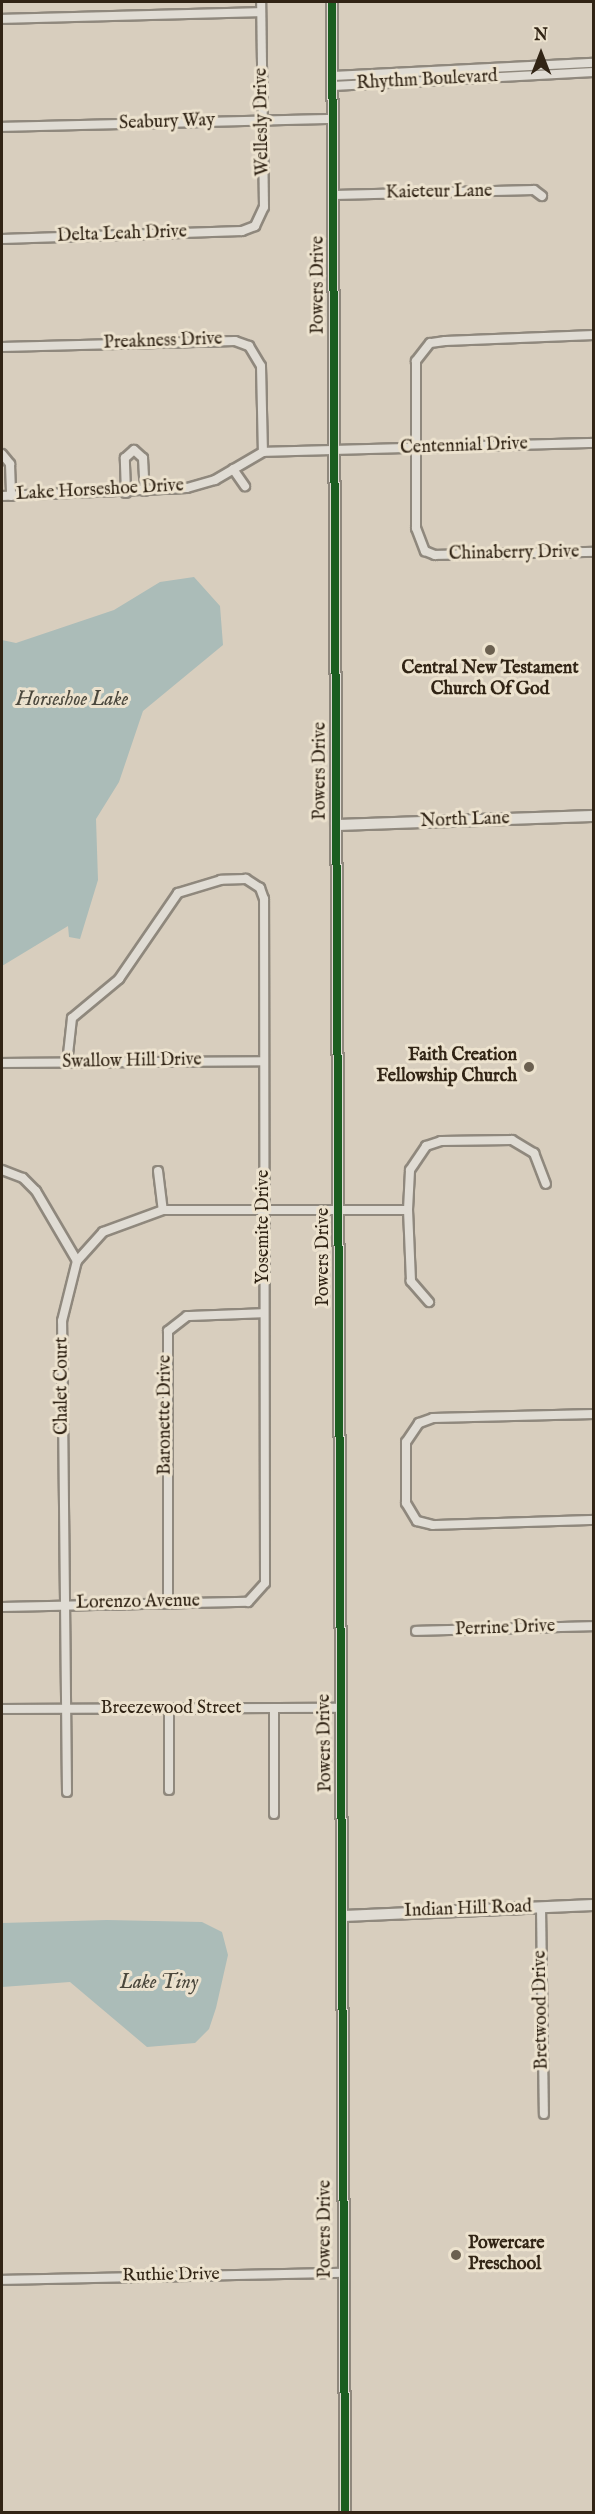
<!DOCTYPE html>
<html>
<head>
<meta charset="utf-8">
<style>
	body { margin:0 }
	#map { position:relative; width:595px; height:2514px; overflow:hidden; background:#d8cebe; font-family:"IM FELL English",serif }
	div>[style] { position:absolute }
	.water>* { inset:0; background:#abbcb8 }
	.roads { filter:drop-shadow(2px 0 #8f887d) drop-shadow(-2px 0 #8f887d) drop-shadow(0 2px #8f887d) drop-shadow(0 -2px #8f887d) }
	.street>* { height:8px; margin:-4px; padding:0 4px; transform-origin:4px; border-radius:4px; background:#e0dcd4 }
	.secondary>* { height:10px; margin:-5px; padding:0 5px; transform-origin:5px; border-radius:5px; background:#e0dcd4 }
	.cycleway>* { height:8px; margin:-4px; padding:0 4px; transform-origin:4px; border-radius:4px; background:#1b5e20 }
	.dots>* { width:16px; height:16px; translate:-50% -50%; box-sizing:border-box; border:3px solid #ece2ce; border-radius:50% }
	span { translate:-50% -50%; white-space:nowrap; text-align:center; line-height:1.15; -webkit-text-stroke:6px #ece2ce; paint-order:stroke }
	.street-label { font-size:18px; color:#312415 }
	.poi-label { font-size:18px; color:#312415; font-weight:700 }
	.right { translate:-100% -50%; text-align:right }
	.left { translate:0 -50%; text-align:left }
	.water-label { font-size:20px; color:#4b483d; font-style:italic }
	.frame { position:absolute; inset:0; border:3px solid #312415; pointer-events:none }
	.north { position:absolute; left:511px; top:24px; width:60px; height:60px; -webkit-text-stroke:4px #ece2ce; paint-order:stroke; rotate:0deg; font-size:16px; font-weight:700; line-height:24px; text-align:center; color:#312415 }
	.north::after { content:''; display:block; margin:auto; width:21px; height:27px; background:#312415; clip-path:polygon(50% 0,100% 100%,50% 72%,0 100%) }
</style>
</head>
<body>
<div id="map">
	<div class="water">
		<div style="clip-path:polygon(194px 577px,220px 606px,223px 645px,143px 711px,119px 782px,96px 819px,98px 880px,80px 939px,69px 937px,68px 926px,2px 966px,2px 640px,16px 643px,114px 610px,160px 582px)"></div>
		<div style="clip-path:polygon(107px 1920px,202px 1922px,222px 1932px,228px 1955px,216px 2008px,209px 2029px,195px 2043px,147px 2047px,70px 1982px,2px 1987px,2px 1923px)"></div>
	</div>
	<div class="roads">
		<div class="street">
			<div style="left:2px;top:19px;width:259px;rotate:-1.5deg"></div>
			<div style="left:333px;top:76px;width:261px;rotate:-2.9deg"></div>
			<div style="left:333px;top:86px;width:261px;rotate:-3.1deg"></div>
			<div style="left:2px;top:127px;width:331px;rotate:-1.4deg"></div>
			<div style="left:334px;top:195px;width:200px;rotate:-1.4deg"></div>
			<div style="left:534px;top:190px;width:10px;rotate:37deg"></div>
			<div style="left:2px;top:239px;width:240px;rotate:-1.9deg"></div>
			<div style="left:242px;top:231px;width:14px;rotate:-21deg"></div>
			<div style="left:255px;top:226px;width:21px;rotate:-65deg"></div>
			<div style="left:264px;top:207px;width:205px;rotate:-90.8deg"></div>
			<div style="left:594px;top:335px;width:149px;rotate:177.7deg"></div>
			<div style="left:445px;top:341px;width:15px;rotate:172deg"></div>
			<div style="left:430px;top:343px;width:23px;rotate:128deg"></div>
			<div style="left:416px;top:361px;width:167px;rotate:90deg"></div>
			<div style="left:416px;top:528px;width:25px;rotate:69deg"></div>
			<div style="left:425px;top:551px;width:11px;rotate:22deg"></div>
			<div style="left:435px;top:555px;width:159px;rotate:-1.1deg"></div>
			<div style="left:2px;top:347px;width:233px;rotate:-1.5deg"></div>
			<div style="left:235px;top:341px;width:15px;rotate:20deg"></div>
			<div style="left:249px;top:346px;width:23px;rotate:59deg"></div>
			<div style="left:261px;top:366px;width:86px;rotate:88.7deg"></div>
			<div style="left:2px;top:454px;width:13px;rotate:51deg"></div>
			<div style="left:10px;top:464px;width:32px;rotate:88deg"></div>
			<div style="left:233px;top:469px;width:21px;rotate:55deg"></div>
			<div style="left:126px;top:493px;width:35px;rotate:-92deg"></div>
			<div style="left:125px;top:458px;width:12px;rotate:-42deg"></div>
			<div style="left:134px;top:450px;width:12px;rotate:42deg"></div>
			<div style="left:143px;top:458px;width:33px;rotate:87deg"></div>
			<div style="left:2px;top:496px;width:185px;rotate:-2.5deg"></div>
			<div style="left:187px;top:488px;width:29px;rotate:-16deg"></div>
			<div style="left:215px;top:480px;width:56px;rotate:-30.3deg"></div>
			<div style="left:263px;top:452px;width:331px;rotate:-1.6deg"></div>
			<div style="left:2px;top:1063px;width:261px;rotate:-0.4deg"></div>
			<div style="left:2px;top:1170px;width:22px;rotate:21deg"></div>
			<div style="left:23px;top:1178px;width:18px;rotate:45deg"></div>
			<div style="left:36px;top:1191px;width:81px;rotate:59.6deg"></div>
			<div style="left:158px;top:1171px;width:39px;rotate:83deg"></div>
			<div style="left:429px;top:1302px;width:28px;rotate:-131deg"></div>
			<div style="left:411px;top:1281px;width:71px;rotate:-92.4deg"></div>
			<div style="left:408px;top:1210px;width:40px;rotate:-87.1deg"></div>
			<div style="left:410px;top:1170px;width:29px;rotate:-56deg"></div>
			<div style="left:426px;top:1146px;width:16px;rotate:-18deg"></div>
			<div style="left:441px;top:1141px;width:71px;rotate:-0.8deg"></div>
			<div style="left:512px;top:1140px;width:26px;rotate:31deg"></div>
			<div style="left:534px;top:1153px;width:33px;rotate:69deg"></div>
			<div style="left:594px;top:1414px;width:161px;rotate:178.6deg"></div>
			<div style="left:433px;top:1418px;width:15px;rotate:160deg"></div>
			<div style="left:419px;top:1423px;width:23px;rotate:124deg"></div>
			<div style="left:406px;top:1442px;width:61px;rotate:90deg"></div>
			<div style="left:406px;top:1503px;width:21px;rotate:59deg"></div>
			<div style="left:417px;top:1521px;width:16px;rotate:14deg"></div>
			<div style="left:433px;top:1525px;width:161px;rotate:-1.8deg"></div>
			<div style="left:168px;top:1602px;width:271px;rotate:-90deg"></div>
			<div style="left:168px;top:1331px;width:24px;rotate:-38deg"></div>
			<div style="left:187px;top:1316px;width:77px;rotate:-2.2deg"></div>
			<div style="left:2px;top:1607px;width:246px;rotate:-1.2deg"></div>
			<div style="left:248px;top:1602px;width:25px;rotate:-48deg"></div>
			<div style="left:265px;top:1583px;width:684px;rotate:-90.08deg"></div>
			<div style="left:264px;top:899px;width:12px;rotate:-110deg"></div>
			<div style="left:260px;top:888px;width:17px;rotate:-147deg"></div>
			<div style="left:246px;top:879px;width:25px;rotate:178deg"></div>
			<div style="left:221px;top:880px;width:45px;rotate:163.2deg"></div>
			<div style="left:178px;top:893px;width:104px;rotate:124.5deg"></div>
			<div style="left:119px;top:979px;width:61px;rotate:140.3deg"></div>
			<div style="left:72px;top:1018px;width:45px;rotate:96.3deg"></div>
			<div style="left:416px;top:1631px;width:178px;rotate:-1.6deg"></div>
			<div style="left:274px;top:1708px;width:106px;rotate:90deg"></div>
			<div style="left:2px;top:1709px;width:339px;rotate:-0.2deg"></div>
			<div style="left:169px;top:1709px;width:81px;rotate:90deg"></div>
			<div style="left:67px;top:1792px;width:471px;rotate:-90.6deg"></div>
			<div style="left:62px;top:1321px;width:62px;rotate:-76deg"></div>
			<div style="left:77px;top:1261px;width:39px;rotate:-48deg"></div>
			<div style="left:103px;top:1232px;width:64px;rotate:-20.1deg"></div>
			<div style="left:163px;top:1210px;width:245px"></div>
			<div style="left:541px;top:1907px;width:207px;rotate:89.2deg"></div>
			<div style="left:2px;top:2280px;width:338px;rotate:-1.2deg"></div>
		</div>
		<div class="secondary">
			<div style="left:332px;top:2px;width:2510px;rotate:89.7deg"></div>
			<div style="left:336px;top:825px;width:258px;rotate:-2deg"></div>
			<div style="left:343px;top:1916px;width:251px;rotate:-2.5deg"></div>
		</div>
	</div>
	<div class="cycleway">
		<div style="left:332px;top:2px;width:2510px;rotate:89.7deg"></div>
	</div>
	<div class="dots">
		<div style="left:490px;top:650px;background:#6b6050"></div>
		<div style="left:529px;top:1067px;background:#6b6050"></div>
		<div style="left:456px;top:2255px;background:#6b6050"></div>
	</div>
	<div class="street-label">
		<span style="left:427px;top:81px;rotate:-3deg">Rhythm Boulevard</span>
		<span style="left:263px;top:122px;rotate:-91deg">Wellesly Drive</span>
		<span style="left:167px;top:123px;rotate:-2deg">Seabury Way</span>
		<span style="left:439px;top:193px;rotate:-1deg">Kaieteur Lane</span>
		<span style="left:122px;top:235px;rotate:-2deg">Delta Leah Drive</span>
		<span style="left:319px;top:285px;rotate:-90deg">Powers Drive</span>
		<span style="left:163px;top:342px;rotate:-2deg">Preakness Drive</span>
		<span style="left:464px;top:447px;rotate:-2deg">Centennial Drive</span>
		<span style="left:100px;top:491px;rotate:-3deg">Lake Horseshoe Drive</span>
		<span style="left:514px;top:554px;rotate:-1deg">Chinaberry Drive</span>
		<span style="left:321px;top:771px;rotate:-90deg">Powers Drive</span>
		<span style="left:465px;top:821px;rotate:-2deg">North Lane</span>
		<span style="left:132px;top:1062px;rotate:-1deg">Swallow Hill Drive</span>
		<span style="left:264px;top:1227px;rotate:-90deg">Yosemite Drive</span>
		<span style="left:324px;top:1257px;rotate:-90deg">Powers Drive</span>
		<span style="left:63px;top:1386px;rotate:-90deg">Chalet Court</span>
		<span style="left:166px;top:1415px;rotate:-90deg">Baronette Drive</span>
		<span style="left:138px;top:1603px;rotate:-1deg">Lorenzo Avenue</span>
		<span style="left:505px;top:1629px;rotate:-2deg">Perrine Drive</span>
		<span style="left:171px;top:1709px">Breezewood Street</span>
		<span style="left:326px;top:1743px;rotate:-91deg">Powers Drive</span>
		<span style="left:468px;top:1910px;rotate:-2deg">Indian Hill Road</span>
		<span style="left:542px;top:2010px;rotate:-91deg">Bretwood Drive</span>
		<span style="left:326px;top:2229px;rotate:-90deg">Powers Drive</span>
		<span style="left:171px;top:2276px;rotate:-1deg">Ruthie Drive</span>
	</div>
	<div class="poi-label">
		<span style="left:490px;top:680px">Central New Testament<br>Church Of God</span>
		<span class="right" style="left:517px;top:1067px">Faith Creation<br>Fellowship Church</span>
		<span class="left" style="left:468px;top:2255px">Powercare<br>Preschool</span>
	</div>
	<div class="water-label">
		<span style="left:72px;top:699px">Horseshoe Lake</span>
		<span style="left:159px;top:1982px">Lake Tiny</span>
	</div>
	<div class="frame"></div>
	<div class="north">N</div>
</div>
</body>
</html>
